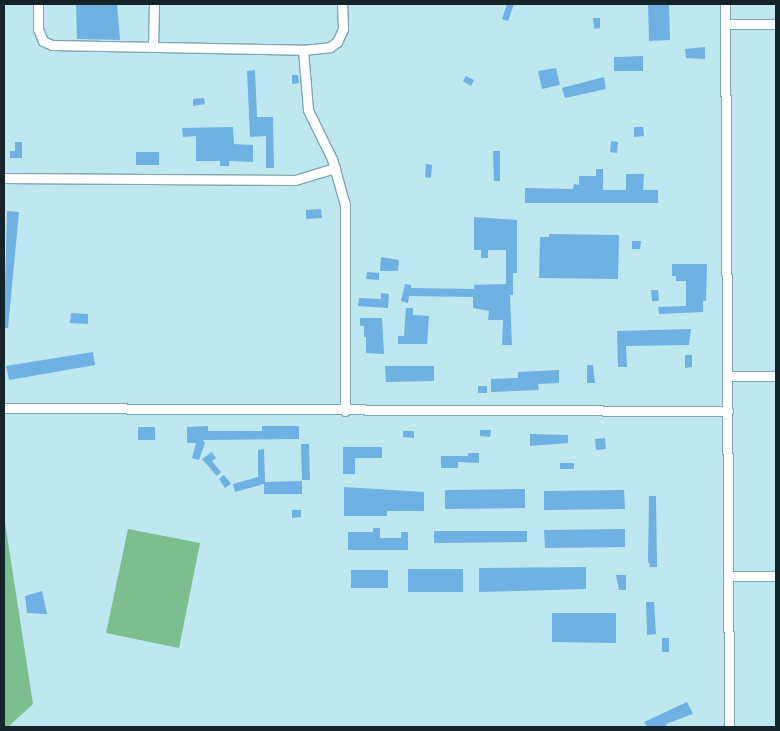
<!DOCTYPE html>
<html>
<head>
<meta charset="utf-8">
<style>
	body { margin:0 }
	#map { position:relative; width:780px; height:731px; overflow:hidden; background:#bee7f0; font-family:"Roboto Condensed",sans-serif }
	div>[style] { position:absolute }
	.green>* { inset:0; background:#7cbe8e }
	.building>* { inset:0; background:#6fb1e3 }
	.roads { filter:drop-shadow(1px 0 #80a7af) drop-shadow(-1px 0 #80a7af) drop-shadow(0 1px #80a7af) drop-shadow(0 -1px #80a7af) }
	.minor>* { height:9px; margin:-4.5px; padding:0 4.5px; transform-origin:4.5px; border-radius:4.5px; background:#fff }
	span { translate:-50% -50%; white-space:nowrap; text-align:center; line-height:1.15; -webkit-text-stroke:5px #fff; paint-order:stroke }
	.frame { position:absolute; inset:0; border:5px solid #152428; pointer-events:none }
</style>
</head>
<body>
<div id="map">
	<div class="green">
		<div style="clip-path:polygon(4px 516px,33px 704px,8px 727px,4px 727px)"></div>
		<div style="clip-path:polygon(128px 529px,200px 543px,179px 648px,106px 633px)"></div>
	</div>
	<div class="building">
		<div style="clip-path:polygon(76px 4px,117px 4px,120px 40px,77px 39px)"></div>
		<div style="clip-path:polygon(507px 4px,514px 4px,508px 21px,502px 19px)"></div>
		<div style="clip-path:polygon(648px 4px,669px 4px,670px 40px,649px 41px)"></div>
		<div style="clip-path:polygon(593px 18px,600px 18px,600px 28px,594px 29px)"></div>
		<div style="clip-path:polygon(705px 47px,705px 59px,686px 58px,685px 49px)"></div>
		<div style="clip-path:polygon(643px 56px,643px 71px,614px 71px,614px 57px)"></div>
		<div style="clip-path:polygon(556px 68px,560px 85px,542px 89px,538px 71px)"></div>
		<div style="clip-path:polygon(255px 70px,257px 117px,273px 117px,274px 168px,266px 168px,266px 136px,250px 137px,247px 71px)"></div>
		<div style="clip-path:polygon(292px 75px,298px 75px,299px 83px,292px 84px)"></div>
		<div style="clip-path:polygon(466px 76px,474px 80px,471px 86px,463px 81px)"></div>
		<div style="clip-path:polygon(604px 77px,606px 89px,565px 98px,562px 88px)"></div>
		<div style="clip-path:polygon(204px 98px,205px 104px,193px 106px,193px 99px)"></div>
		<div style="clip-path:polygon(233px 127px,234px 144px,253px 145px,253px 162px,229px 161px,229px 166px,220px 166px,220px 161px,196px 161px,196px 136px,183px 137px,182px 128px)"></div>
		<div style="clip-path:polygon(634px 127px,643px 127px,644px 136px,634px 137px)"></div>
		<div style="clip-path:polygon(611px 141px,618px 142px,617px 153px,610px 152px)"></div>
		<div style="clip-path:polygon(15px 142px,22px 142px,22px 158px,10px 158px,10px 151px,15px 151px)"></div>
		<div style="clip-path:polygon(493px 151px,500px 151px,500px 181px,494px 181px)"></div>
		<div style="clip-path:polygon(136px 152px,159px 152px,159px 165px,136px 165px)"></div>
		<div style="clip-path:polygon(426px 164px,432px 165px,431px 178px,425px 177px)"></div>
		<div style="clip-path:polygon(596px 169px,603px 169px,603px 190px,626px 190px,626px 174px,644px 174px,643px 190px,658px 190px,658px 203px,525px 203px,525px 188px,573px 189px,574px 184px,579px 185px,579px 176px,596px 176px)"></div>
		<div style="clip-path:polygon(321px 209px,322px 218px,306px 219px,306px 210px)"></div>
		<div style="clip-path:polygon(7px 211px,19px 212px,8px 328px,4px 328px)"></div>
		<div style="clip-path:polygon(474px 217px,517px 220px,517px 273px,513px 273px,513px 295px,510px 295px,512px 345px,502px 345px,503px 320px,488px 320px,489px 311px,473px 308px,473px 297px,409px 296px,408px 303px,401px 301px,405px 284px,411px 285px,411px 288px,474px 289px,474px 285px,506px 284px,506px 250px,488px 250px,488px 258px,481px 258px,481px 250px,474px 250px)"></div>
		<div style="clip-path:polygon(549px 234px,619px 235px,618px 279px,539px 278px,540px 237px,549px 237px)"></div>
		<div style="clip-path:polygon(632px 241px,641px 241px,640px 249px,632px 249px)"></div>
		<div style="clip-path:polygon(381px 257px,399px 260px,398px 271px,380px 271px)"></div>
		<div style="clip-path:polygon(672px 264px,707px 264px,706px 301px,703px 301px,703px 312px,659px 314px,658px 307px,686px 306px,686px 281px,676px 281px,676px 276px,672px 276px)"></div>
		<div style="clip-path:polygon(367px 272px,379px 273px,379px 280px,366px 279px)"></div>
		<div style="clip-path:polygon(651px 290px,658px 290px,659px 301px,652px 301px)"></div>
		<div style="clip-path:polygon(381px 293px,389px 294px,388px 308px,358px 306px,359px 298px,381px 299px)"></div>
		<div style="clip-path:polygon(406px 308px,413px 308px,413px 315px,429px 316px,427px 344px,398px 344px,398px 336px,404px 336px)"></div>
		<div style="clip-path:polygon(71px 313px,88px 314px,88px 324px,70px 323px)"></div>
		<div style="clip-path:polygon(360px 318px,382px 318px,384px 354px,366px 353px,366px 337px,364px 337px,364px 326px,360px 326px)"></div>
		<div style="clip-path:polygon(691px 329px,689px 345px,626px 346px,627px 367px,618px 367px,617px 331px)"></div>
		<div style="clip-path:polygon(93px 352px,95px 365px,9px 380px,6px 366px)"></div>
		<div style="clip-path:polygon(685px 355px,692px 355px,692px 367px,685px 368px)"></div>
		<div style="clip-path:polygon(587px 365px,593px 365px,595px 383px,587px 383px)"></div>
		<div style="clip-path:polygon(385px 366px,434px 366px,434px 381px,386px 382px)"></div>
		<div style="clip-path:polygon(559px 370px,559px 383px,538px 384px,539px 390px,491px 392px,491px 379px,518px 378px,518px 372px)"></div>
		<div style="clip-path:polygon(478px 386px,487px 386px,487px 393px,478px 393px)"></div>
		<div style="clip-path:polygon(208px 426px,208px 431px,262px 431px,262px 426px,299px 426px,299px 439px,203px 440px,205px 443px,199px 460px,192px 458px,196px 443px,187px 443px,187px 427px)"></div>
		<div style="clip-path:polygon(138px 427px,155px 427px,155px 440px,138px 440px)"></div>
		<div style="clip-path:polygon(480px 430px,491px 430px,490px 437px,480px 436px)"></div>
		<div style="clip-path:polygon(403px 431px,414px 431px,414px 438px,403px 437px)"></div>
		<div style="clip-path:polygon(530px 434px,568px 435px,568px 443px,530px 446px)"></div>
		<div style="clip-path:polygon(605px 438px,606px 449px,596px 450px,595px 439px)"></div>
		<div style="clip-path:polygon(301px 444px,309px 444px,310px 480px,302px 480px)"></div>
		<div style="clip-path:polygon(343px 447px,382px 447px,382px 458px,355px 458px,355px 474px,343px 474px)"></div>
		<div style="clip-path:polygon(264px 449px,265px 482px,302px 481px,302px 494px,264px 494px,264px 484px,235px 492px,233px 484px,258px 477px,258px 450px)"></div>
		<div style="clip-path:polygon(212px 452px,216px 458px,212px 461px,221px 472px,217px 476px,202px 459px)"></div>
		<div style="clip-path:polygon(468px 453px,479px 453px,479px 463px,458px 462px,458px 468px,441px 468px,441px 456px,468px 456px)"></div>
		<div style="clip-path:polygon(560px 463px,574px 463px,574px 469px,560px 469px)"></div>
		<div style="clip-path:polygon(224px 475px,231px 484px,225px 488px,219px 479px)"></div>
		<div style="clip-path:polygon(344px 487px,424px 492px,424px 511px,387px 511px,387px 516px,344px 516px)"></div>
		<div style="clip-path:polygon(525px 489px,525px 508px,445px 509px,445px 490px)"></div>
		<div style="clip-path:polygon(624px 490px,625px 509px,544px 510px,544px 491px)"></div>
		<div style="clip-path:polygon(649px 496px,656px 496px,657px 567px,650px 567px,648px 561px)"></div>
		<div style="clip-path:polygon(292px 510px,301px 510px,301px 517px,292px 518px)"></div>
		<div style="clip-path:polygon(373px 528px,380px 528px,380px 538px,401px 538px,401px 532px,408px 532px,408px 550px,348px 550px,348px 532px,373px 532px)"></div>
		<div style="clip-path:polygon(625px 529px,625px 547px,545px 548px,544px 530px)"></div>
		<div style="clip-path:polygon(434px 531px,527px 531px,527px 542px,434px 543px)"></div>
		<div style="clip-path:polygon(586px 567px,586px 589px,479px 592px,479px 568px)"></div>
		<div style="clip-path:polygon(408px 569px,463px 569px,463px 592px,408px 592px)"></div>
		<div style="clip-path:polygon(351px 570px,388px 570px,388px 588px,351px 588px)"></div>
		<div style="clip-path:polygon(616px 575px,626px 575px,626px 590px,619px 590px)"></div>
		<div style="clip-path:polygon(42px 591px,47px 614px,27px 613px,25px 596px)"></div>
		<div style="clip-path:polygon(646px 602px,654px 602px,656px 634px,647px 635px)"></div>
		<div style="clip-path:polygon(552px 613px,616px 613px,616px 643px,552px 642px)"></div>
		<div style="clip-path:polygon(662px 638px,669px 638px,669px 652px,662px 652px)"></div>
		<div style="clip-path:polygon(687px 702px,693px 714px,666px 724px,667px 727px,647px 727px,644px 722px)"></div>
	</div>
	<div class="roads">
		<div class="minor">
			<div style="left:38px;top:4px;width:25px;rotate:90deg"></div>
			<div style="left:38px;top:29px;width:13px;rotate:67deg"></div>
			<div style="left:43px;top:41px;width:10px;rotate:24deg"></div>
			<div style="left:52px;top:45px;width:251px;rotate:1.1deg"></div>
			<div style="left:303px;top:50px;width:27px;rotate:-6deg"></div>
			<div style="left:330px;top:47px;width:9px;rotate:-36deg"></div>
			<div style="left:337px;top:42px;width:14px;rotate:-65deg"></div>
			<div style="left:343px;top:29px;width:25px;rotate:-92deg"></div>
			<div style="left:725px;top:4px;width:723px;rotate:89.68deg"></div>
			<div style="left:725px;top:24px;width:51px"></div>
			<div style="left:153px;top:47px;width:43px;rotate:-88.7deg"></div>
			<div style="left:303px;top:50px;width:60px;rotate:85.2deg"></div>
			<div style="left:308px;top:110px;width:55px;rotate:63.9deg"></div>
			<div style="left:332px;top:159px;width:48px;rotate:74.2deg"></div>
			<div style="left:345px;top:205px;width:206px;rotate:90deg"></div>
			<div style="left:4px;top:178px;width:291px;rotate:0.4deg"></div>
			<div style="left:295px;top:180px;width:42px;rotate:-16.7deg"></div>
			<div style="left:727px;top:376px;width:49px"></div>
			<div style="left:4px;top:408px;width:724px;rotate:0.24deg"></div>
			<div style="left:729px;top:576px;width:47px"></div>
		</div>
	</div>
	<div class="frame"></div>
</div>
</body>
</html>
